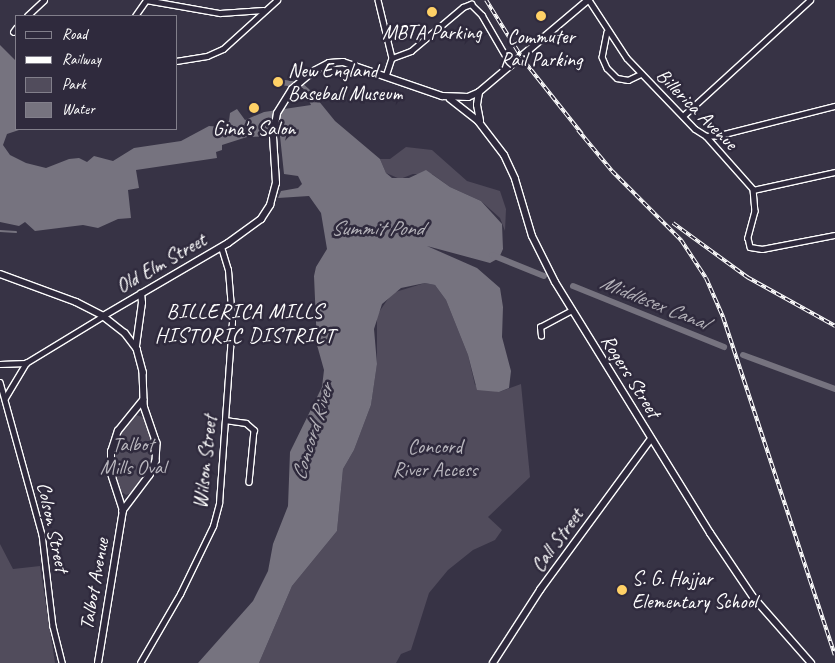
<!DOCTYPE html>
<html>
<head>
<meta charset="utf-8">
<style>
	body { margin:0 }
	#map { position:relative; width:835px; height:663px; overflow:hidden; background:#373345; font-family:Caveat,sans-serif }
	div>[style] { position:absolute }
	.green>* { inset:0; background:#514c5c }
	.water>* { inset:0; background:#76737f }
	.stream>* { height:2px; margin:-1px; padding:0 1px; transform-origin:1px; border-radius:1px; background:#76737f }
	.canal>* { height:6px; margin:-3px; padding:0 3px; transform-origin:3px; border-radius:3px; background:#76737f }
	.roads { filter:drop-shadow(1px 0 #fff) drop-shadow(-1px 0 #fff) drop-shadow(0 1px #fff) drop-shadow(0 -1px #fff) }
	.minor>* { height:4.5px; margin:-2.25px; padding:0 2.25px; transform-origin:2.25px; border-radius:2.25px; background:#2f2a3d }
	.tertiary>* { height:5.5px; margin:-2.75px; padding:0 2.75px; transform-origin:2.75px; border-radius:2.75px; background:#2f2a3d }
	.secondary>* { height:6px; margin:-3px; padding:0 3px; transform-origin:3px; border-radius:3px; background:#2f2a3d }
	.rail>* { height:4px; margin-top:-2px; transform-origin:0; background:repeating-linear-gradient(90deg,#2f2a3d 0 5.5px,#fff 0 11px); box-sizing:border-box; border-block:1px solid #fff }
	.dots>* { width:14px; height:14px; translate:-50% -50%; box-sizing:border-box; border:2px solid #2f2a3d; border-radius:50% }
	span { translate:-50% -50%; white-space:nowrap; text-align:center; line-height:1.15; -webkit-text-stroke:5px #2f2a3d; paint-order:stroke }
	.poi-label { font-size:20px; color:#fff }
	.left { translate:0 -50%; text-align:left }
	.street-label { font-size:20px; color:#fff }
	.park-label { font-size:20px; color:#b9b7be }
	.water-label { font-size:21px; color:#b4b2b9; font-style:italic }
	.neighbourhood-label { font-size:21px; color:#fff; letter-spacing:1px }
	.legend { position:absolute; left:15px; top:15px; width:162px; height:115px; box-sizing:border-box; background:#2f2a3d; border:1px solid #827f8b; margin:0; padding:6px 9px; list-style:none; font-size:15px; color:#fff }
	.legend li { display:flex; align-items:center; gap:10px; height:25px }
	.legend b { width:25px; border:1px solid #827f8b }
</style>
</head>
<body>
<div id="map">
	<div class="green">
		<div style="clip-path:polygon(406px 147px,432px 150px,467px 181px,500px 191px,506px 209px,505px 231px,500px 218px,481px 201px,450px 187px,432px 174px,413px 174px,400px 179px,386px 173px,380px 159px,390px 159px)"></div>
		<div style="clip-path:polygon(425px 283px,435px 285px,446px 300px,468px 355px,475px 385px,499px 392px,521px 384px,530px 477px,488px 517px,502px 530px,495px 540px,473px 550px,448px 570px,429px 593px,411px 650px,401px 654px,396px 663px,259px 663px,292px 586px,337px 531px,343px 469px,354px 450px,371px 405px,377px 364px,377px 315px,392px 293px)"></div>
		<div style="clip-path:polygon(136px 415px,149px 419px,155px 435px,154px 468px,134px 492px,126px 495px,116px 488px,113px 480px,112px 445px,130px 417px)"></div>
		<div style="clip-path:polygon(0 544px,13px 569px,40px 566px,55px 663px,0 663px)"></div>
	</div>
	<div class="water">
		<div style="clip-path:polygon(0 45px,16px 61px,16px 129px,22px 129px,7px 134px,3px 145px,10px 155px,26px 163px,46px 168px,69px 159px,79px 158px,87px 162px,94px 156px,113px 161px,134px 148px,181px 141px,209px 126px,222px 127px,229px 121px,230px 113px,237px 109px,245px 120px,264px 112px,311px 105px,303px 88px,280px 85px,285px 80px,292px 81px,302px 83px,309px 89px,335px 121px,380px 159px,386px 173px,392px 178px,409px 178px,426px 170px,450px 187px,481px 201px,502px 224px,503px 249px,499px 258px,490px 263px,427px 246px,477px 268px,500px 288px,503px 307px,502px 337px,511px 371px,509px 388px,499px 392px,477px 390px,468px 355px,446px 300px,435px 285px,425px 283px,401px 288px,382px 304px,374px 329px,377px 364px,371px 405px,354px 450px,343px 469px,337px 531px,292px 586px,259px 663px,198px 663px,253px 601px,268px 571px,273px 544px,288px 506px,290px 452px,322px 387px,324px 370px,317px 345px,314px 276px,316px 267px,327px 249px,321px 213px,309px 196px,278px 198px,281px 191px,298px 188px,302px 184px,298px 176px,284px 174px,280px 136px,247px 137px,222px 145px,222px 150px,216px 152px,217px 158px,136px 170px,139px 188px,128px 190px,131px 218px,118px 219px,98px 228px,83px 225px,35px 231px,25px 222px,19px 226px,0 222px)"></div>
	</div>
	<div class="stream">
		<div style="left:0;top:231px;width:16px;rotate:4deg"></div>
	</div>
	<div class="canal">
		<div style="left:492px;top:255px;width:56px;rotate:22deg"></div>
		<div style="left:573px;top:286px;width:163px;rotate:22deg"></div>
		<div style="left:743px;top:355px;width:98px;rotate:20.3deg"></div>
	</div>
	<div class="roads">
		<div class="minor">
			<div style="left:146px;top:0;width:75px;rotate:10deg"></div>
			<div style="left:220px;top:13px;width:43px;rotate:-4deg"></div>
			<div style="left:378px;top:0;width:60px;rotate:76.4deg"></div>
			<div style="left:392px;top:58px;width:19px;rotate:108deg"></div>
			<div style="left:589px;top:0;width:69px;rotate:56.8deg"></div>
			<div style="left:627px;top:58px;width:98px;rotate:46.2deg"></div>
			<div style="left:695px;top:129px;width:13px;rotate:32deg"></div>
			<div style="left:706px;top:136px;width:71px;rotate:48.4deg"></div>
			<div style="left:753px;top:189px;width:22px;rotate:85deg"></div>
			<div style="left:755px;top:211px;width:28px;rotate:105deg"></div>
			<div style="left:748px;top:238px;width:9px;rotate:77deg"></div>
			<div style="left:750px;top:247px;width:12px;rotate:9deg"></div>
			<div style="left:762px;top:249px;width:74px;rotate:-10.9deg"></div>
			<div style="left:27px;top:16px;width:23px;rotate:-43deg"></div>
			<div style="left:135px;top:16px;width:19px;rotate:-55deg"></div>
			<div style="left:13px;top:32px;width:5px;rotate:-53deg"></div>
			<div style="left:607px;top:32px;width:25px;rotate:101deg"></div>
			<div style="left:602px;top:57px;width:12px;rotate:66deg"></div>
			<div style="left:607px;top:68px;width:14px;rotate:45deg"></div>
			<div style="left:617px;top:78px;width:11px;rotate:10deg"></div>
			<div style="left:628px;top:80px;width:14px;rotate:-25deg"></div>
			<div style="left:392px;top:58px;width:20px;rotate:-20deg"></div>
			<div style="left:411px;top:51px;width:68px;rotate:-40.2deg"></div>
			<div style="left:463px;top:7px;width:9px;rotate:-21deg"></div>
			<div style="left:471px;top:4px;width:16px;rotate:45deg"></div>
			<div style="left:482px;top:15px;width:58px;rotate:59.9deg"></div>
			<div style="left:176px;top:61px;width:31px;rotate:-9deg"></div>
			<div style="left:207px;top:56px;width:17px;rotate:-24deg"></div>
			<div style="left:223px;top:49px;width:73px;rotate:-42.2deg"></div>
			<div style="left:683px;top:116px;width:172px;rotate:-42.4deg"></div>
			<div style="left:706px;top:136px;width:14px;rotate:-4deg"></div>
			<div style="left:720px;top:135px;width:119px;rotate:-14.2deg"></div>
			<div style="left:753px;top:190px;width:84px;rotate:-12.4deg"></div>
			<div style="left:541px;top:336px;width:9px;rotate:-96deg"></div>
			<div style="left:540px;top:327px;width:36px;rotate:-28deg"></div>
			<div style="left:0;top:364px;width:26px;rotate:-2deg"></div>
			<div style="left:26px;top:363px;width:90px;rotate:-31.4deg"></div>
			<div style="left:0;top:382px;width:158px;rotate:74.6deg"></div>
			<div style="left:42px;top:534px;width:93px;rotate:83.2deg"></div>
			<div style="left:53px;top:626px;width:38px;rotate:76deg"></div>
			<div style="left:5px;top:398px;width:41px;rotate:-59deg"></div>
			<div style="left:225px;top:420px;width:21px;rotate:8deg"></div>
			<div style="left:246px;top:423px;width:11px;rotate:41deg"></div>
			<div style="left:254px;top:430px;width:52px;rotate:95.5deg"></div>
			<div style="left:140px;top:663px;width:80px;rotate:-59.9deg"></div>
			<div style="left:180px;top:594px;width:76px;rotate:-64.1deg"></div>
			<div style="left:213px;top:526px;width:24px;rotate:-75deg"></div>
			<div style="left:219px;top:503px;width:182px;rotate:-85.9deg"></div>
			<div style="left:232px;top:321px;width:51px;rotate:-94.5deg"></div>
			<div style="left:228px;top:270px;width:24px;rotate:-107deg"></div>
		</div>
		<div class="tertiary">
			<div style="left:103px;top:316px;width:28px;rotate:38deg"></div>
			<div style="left:125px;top:333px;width:20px;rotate:53deg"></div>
			<div style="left:137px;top:349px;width:24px;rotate:75deg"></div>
			<div style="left:143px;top:372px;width:34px;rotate:88deg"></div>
			<div style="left:144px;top:406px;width:39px;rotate:71deg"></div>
			<div style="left:157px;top:443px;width:18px;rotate:93deg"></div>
			<div style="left:156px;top:461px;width:15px;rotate:113deg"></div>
			<div style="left:150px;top:475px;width:45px;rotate:126.9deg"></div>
			<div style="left:136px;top:346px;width:43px;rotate:-82.1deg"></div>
			<div style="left:142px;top:303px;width:9px;rotate:-96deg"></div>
			<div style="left:98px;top:663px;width:154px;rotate:-80.7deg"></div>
			<div style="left:123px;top:511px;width:40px;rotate:-108deg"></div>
			<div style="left:111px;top:473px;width:21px;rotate:-90deg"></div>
			<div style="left:111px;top:452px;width:22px;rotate:-72deg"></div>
			<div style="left:118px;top:431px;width:40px;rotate:-51deg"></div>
			<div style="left:493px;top:663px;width:87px;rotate:-57.2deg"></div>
			<div style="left:540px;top:590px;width:187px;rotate:-53.7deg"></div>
		</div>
		<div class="secondary">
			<div style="left:479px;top:92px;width:13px;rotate:99deg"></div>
			<div style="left:477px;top:105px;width:16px;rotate:79deg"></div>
			<div style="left:450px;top:99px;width:36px;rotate:38deg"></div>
			<div style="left:478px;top:121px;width:43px;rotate:52.6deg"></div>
			<div style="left:504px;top:155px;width:26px;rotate:65deg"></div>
			<div style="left:515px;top:179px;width:59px;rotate:73.4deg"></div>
			<div style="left:532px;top:236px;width:51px;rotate:63.4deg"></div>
			<div style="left:555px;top:282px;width:295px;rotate:58.3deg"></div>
			<div style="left:710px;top:533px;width:77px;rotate:56.1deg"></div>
			<div style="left:753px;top:597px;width:88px;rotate:48.7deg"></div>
			<div style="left:0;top:274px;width:81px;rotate:20.2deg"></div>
			<div style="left:76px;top:302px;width:30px;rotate:27deg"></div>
			<div style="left:103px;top:316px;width:145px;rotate:-30.3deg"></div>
			<div style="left:228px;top:243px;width:41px;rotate:-36deg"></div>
			<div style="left:261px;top:219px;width:17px;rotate:-57deg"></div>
			<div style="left:270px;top:205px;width:23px;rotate:-75deg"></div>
			<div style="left:276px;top:183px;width:47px;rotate:-93.7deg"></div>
			<div style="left:273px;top:136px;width:23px;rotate:-80deg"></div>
			<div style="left:277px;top:113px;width:28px;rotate:-58deg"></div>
			<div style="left:292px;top:89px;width:26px;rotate:-40deg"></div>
			<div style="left:312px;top:72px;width:19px;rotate:-28deg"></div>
			<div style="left:329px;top:63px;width:14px;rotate:-4deg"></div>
			<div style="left:343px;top:62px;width:105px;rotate:19deg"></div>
			<div style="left:442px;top:96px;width:26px;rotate:2deg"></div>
			<div style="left:468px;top:97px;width:12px;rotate:-24deg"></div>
			<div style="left:479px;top:92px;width:143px;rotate:-40.2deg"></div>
		</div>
	</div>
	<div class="rail">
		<div style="left:486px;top:0;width:72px;rotate:58.1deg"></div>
		<div style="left:524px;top:61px;width:93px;rotate:51.5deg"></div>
		<div style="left:578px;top:130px;width:53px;rotate:50.3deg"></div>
		<div style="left:612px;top:171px;width:98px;rotate:45deg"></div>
		<div style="left:681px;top:240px;width:45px;rotate:56.7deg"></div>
		<div style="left:706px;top:278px;width:43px;rotate:66.4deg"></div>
		<div style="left:723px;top:317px;width:356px;rotate:71.7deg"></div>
		<div style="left:673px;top:223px;width:92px;rotate:36.1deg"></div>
		<div style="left:747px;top:277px;width:101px;rotate:29.1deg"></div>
	</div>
	<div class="dots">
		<div style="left:432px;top:12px;background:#ffd166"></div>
		<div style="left:541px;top:16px;background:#ffd166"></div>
		<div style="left:278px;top:82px;background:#ffd166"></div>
		<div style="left:254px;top:108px;background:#ffd166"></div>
		<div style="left:622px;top:590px;background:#ffd166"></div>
	</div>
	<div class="poi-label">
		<span style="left:432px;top:32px">MBTA Parking</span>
		<span style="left:541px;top:48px">Commuter<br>Rail Parking</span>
		<span class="left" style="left:288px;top:82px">New England<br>Baseball Museum</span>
		<span style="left:254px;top:128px">Gina's Salon</span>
		<span class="left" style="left:632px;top:590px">S. G. Hajjar<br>Elementary School</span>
	</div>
	<div class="street-label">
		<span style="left:697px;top:109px;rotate:45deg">Billerica Avenue</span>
		<span style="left:161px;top:263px;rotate:-30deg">Old Elm Street</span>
		<span style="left:631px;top:376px;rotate:58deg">Rogers Street</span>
		<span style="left:205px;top:462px;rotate:-84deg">Wilson Street</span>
		<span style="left:53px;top:527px;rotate:78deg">Colson Street</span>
		<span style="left:557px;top:540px;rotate:-54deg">Call Street</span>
		<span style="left:94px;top:584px;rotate:-80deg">Talbot Avenue</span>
	</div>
	<div class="park-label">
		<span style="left:133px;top:456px">Talbot<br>Mills Oval</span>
		<span style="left:435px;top:458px">Concord<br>River Access</span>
	</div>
	<div class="water-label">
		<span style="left:377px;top:228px">Summit Pond</span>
		<span style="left:654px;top:302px;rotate:22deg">Middlesex Canal</span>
		<span style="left:312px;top:432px;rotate:-73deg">Concord River</span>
	</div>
	<div class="neighbourhood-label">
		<span style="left:245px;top:323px">BILLERICA MILLS<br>HISTORIC DISTRICT</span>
	</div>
	<ul class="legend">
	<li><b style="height:6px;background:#2f2a3d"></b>Road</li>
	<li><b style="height:6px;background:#fff"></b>Railway</li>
	<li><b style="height:14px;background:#514c5c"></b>Park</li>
	<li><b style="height:14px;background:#76737f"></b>Water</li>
	</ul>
</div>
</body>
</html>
